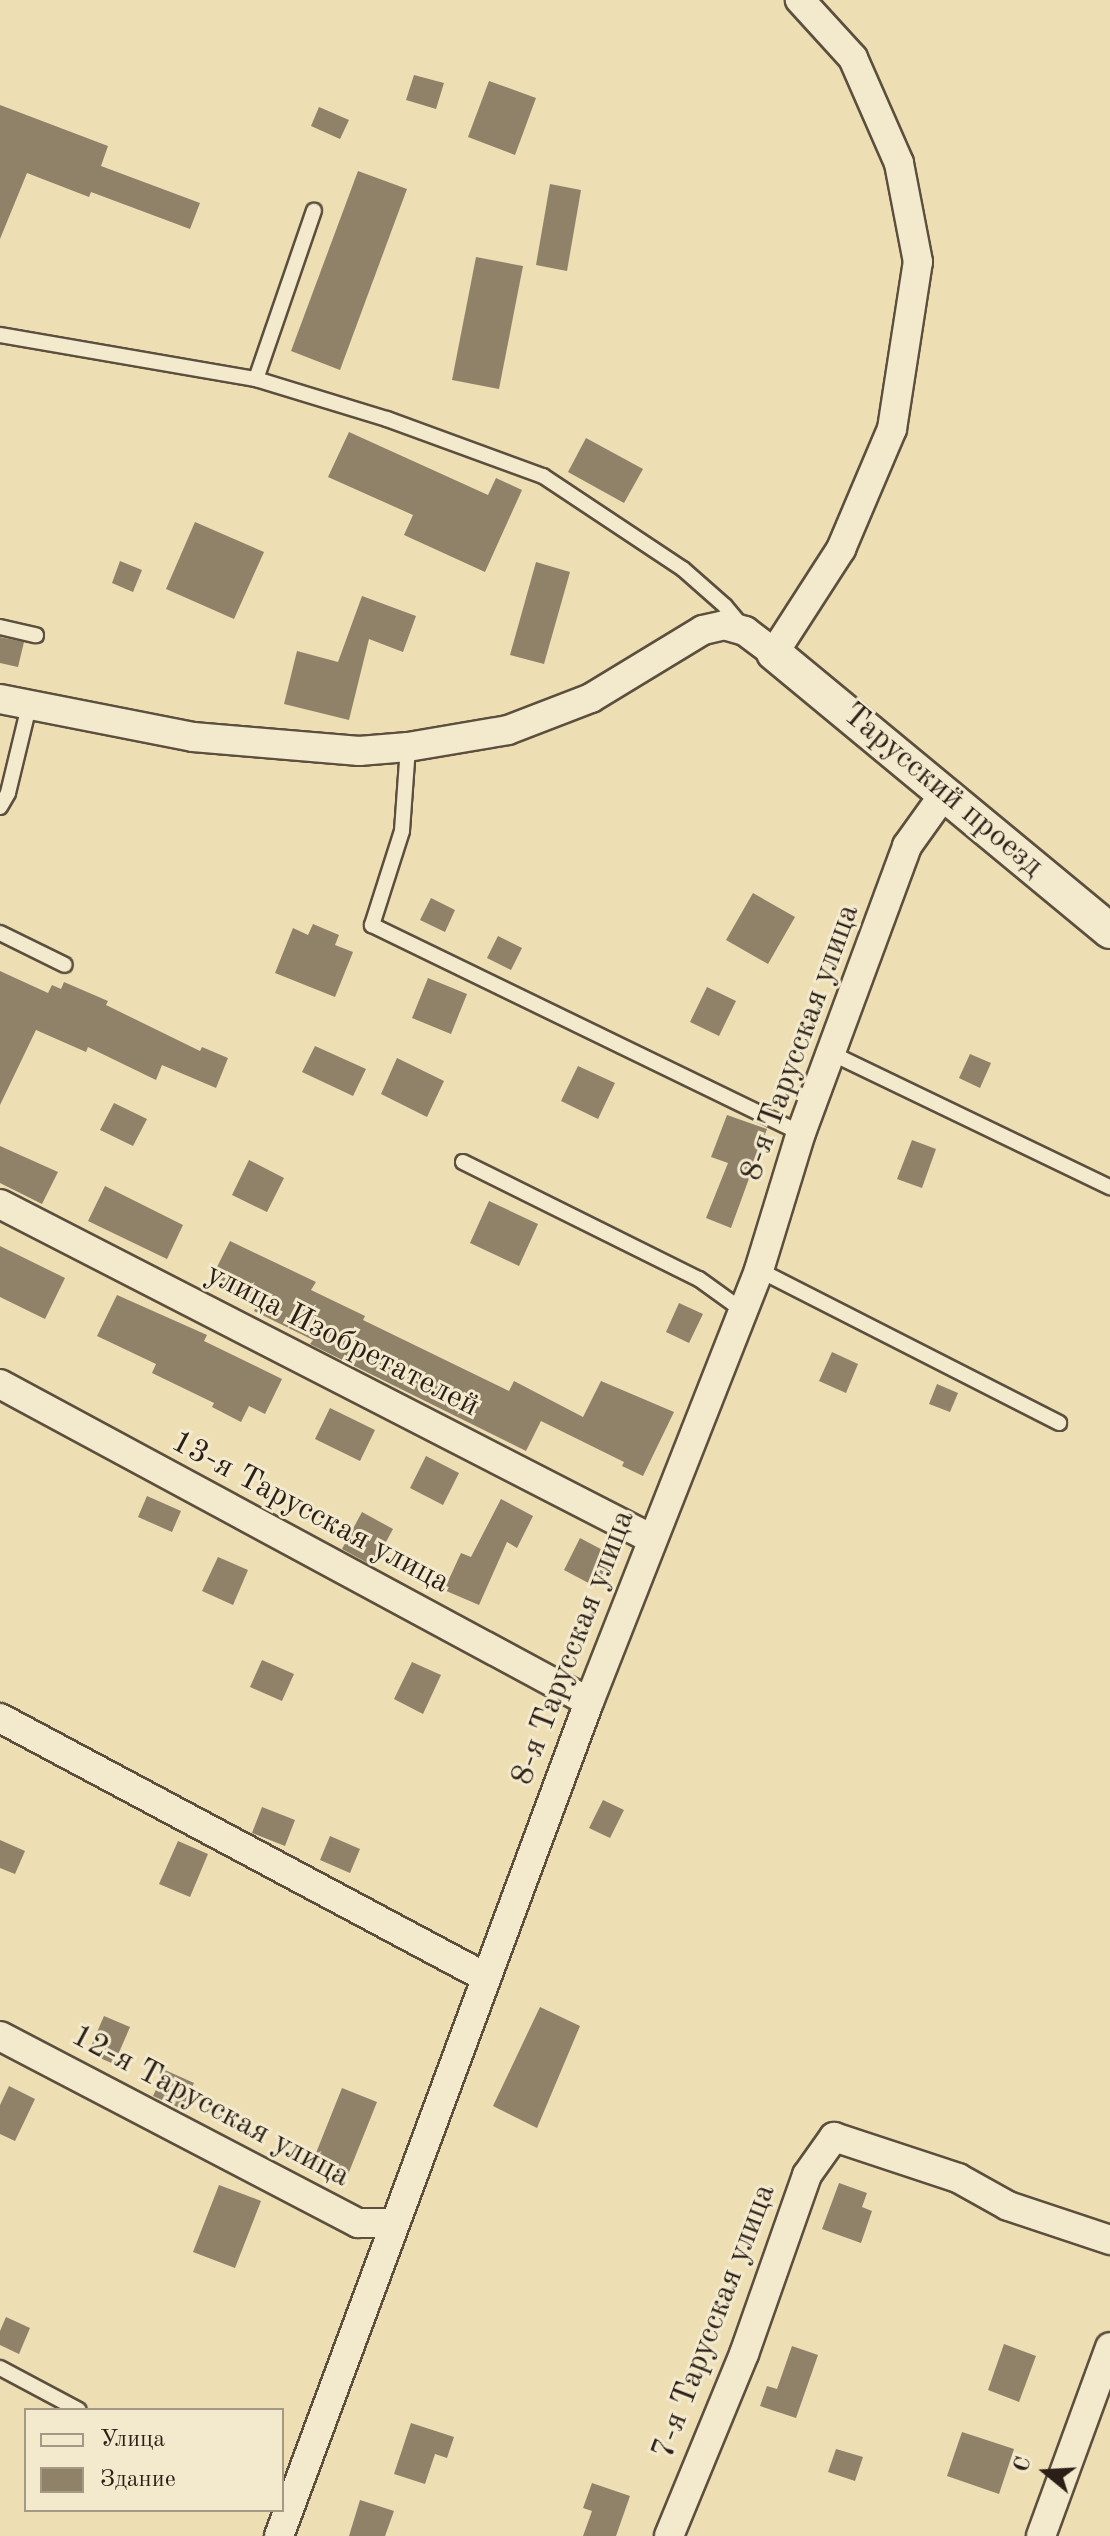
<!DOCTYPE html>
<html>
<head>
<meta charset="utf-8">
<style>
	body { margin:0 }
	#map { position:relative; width:1110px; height:2536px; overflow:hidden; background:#eddeb4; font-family:"Old Standard TT",serif }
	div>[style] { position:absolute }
	.building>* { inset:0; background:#908269 }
	.roads { filter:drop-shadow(2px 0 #5c4f3e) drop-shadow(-2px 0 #5c4f3e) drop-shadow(0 2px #5c4f3e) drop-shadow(0 -2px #5c4f3e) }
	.service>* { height:14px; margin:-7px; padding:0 7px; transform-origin:7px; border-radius:7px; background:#f3eace }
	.minor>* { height:28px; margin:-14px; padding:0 14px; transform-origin:14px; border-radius:14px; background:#f3eace }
	.tertiary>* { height:34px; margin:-17px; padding:0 17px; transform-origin:17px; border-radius:17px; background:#f3eace }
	span { translate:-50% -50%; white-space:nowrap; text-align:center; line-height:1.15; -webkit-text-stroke:6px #f3eace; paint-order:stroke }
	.street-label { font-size:32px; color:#2b1f17 }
	.legend { position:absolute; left:24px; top:2408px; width:260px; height:104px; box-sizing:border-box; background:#f3eace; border:2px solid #a39985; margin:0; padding:10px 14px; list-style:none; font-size:24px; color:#2b1f17 }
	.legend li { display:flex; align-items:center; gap:16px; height:40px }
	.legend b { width:40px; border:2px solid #a39985 }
	.north { position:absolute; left:1006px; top:2432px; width:80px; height:80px; -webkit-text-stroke:6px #f3eace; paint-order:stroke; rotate:288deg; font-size:22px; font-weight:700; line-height:32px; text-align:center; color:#2b1f17 }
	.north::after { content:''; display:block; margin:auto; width:28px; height:36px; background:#2b1f17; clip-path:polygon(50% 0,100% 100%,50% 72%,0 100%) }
</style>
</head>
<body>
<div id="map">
	<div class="building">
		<div style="clip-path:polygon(414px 75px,444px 83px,436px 109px,406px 100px)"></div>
		<div style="clip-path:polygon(489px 81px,536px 98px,515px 155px,468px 137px)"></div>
		<div style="clip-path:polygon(0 105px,108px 146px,101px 166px,200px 203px,190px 229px,91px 192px,89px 197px,27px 173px,0 239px)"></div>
		<div style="clip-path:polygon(319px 107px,349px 120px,340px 139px,311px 126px)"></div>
		<div style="clip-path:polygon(358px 171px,407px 189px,340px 370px,291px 351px)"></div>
		<div style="clip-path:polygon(550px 184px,581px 190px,567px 271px,536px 265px)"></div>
		<div style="clip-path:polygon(476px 257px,523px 266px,499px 389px,452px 380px)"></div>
		<div style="clip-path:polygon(349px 432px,488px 495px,496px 478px,522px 490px,485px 572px,404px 535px,413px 515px,328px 477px)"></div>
		<div style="clip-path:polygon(586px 438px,643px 469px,624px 503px,568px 472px)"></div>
		<div style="clip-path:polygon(195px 522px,264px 552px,234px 619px,166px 589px)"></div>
		<div style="clip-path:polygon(120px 561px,142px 570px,133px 592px,112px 583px)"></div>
		<div style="clip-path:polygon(536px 562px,570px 572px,544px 664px,510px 655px)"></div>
		<div style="clip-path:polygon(362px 596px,416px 616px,403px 652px,369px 639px,349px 720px,284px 704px,297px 651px,338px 662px)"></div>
		<div style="clip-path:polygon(0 637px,24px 642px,18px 667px,0 663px)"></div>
		<div style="clip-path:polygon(753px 893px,795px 917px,768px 964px,726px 940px)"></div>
		<div style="clip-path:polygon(431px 898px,455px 910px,445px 932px,420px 920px)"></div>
		<div style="clip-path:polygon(313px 924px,339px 935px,335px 945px,353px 952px,335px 997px,275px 973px,293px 928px,308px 935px)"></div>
		<div style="clip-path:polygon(498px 936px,522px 948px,511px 970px,487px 958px)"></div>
		<div style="clip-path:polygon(0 971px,48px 993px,52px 985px,61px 989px,64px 982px,108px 1001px,106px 1005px,200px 1051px,202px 1047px,228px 1058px,216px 1088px,162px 1065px,156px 1080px,88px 1047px,86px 1052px,36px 1030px,0 1105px)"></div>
		<div style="clip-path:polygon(428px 978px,467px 994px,451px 1034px,412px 1018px)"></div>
		<div style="clip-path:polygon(707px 987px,736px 1001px,719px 1036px,690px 1022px)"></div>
		<div style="clip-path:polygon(315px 1046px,366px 1069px,353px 1096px,302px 1072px)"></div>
		<div style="clip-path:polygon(970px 1054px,991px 1063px,980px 1088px,959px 1078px)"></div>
		<div style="clip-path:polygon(397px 1058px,444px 1081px,427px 1117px,381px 1094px)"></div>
		<div style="clip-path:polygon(578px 1066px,615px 1083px,598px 1119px,561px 1101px)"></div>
		<div style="clip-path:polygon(114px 1103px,147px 1119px,133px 1146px,100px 1130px)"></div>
		<div style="clip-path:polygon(727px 1115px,767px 1129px,731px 1228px,706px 1218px,728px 1163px,711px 1157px)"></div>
		<div style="clip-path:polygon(912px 1140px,936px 1149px,922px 1188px,897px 1179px)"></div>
		<div style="clip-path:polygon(0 1146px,58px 1172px,42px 1204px,0 1183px)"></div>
		<div style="clip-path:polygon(249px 1160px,284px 1178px,267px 1212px,232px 1195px)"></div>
		<div style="clip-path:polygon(105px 1186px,183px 1225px,167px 1259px,88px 1221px)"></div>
		<div style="clip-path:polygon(489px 1201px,538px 1224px,519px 1266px,470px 1243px)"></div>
		<div style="clip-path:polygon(230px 1241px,316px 1282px,311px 1290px,365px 1316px,363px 1320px,509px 1391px,514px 1381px,583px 1417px,601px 1381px,674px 1412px,643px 1476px,622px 1466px,624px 1462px,541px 1421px,526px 1451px,310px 1344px,313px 1340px,254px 1311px,259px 1302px,211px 1279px)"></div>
		<div style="clip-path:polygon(0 1246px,65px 1278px,45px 1319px,0 1297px)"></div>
		<div style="clip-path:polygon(117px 1295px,207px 1335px,204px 1341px,282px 1379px,265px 1414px,249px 1406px,241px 1422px,212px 1407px,214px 1403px,152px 1373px,156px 1364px,97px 1336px)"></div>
		<div style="clip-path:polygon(679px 1303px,703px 1314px,689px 1343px,666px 1332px)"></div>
		<div style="clip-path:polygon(832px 1352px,858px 1364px,846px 1393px,819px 1381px)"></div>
		<div style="clip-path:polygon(937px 1384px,958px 1393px,950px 1412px,929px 1404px)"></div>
		<div style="clip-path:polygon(330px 1408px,375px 1430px,360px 1461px,315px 1439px)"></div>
		<div style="clip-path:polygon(426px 1456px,459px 1473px,443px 1505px,410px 1488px)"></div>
		<div style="clip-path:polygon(147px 1496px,181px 1511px,172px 1532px,138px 1517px)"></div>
		<div style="clip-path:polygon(501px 1499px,533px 1516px,517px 1548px,507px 1542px,479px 1605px,444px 1590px,461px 1553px,471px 1557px)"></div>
		<div style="clip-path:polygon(362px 1512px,393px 1529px,373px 1566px,342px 1549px)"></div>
		<div style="clip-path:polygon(580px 1538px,612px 1555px,596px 1587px,564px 1570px)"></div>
		<div style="clip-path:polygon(218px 1557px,248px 1570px,233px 1605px,202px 1591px)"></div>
		<div style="clip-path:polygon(262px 1660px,294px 1674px,282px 1701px,250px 1687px)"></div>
		<div style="clip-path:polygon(412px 1662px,441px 1675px,423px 1714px,394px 1699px)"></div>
		<div style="clip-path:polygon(603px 1800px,624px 1810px,610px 1838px,589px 1828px)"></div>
		<div style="clip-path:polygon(262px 1807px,295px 1820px,285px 1846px,252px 1833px)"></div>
		<div style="clip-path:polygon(330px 1836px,360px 1849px,350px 1873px,320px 1860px)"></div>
		<div style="clip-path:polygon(0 1840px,25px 1851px,15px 1874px,0 1868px)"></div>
		<div style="clip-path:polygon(178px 1841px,208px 1854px,190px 1897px,159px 1884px)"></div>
		<div style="clip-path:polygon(540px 2007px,580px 2026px,537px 2128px,493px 2106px)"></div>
		<div style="clip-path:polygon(104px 2016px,130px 2027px,114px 2064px,88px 2053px)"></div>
		<div style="clip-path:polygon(165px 2070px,194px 2083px,182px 2109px,153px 2096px)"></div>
		<div style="clip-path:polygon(9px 2086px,35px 2099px,15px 2141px,0 2134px,0 2105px)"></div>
		<div style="clip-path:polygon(342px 2088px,377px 2102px,347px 2177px,312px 2163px)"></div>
		<div style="clip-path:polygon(839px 2183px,867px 2193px,862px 2207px,872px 2211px,861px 2243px,822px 2229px)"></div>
		<div style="clip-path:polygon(219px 2185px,261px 2201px,235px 2268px,193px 2252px)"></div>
		<div style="clip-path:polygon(6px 2317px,30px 2328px,19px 2354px,0 2345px,0 2331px)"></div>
		<div style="clip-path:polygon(1004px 2344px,1036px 2356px,1019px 2402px,988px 2390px)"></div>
		<div style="clip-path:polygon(792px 2346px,818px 2355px,796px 2418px,760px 2406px,767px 2386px,777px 2389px)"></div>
		<div style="clip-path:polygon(411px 2423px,454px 2437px,447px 2458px,435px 2454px,425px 2484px,394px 2474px)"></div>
		<div style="clip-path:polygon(962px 2432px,1014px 2449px,999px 2494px,947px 2476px)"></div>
		<div style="clip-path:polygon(836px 2449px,863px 2457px,855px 2481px,828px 2472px)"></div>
		<div style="clip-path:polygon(592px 2483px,630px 2496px,616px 2536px,583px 2536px,592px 2511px,583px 2508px)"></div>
		<div style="clip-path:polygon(360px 2500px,394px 2511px,385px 2536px,349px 2536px)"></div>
	</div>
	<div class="roads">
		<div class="service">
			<div style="left:0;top:335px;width:260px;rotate:9.8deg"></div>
			<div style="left:256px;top:379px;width:178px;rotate:-71deg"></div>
			<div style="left:256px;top:379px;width:137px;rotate:17deg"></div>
			<div style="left:387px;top:419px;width:166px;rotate:20.1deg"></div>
			<div style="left:543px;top:476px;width:168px;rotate:33.6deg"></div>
			<div style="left:683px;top:569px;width:56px;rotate:41.4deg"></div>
			<div style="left:725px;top:606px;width:25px;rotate:50deg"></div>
			<div style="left:0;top:627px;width:37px;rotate:13deg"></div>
			<div style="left:408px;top:747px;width:84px;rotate:94.1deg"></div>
			<div style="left:402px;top:831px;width:99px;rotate:107.7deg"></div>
			<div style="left:372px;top:925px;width:477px;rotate:25.9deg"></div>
			<div style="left:0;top:807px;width:16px;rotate:-60deg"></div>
			<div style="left:8px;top:793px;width:89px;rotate:-76.4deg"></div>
			<div style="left:0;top:933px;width:72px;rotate:26.2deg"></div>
			<div style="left:831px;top:1053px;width:310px;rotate:25.7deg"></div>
			<div style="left:463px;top:1162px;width:263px;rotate:26.4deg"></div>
			<div style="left:699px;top:1279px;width:53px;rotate:35.8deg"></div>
			<div style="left:759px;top:1270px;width:337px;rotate:27deg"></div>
			<div style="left:0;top:2368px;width:89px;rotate:28deg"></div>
		</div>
		<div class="minor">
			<div style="left:0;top:699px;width:197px;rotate:11.1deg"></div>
			<div style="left:193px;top:737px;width:167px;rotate:4.8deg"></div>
			<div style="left:359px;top:751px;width:49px;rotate:-4.7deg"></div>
			<div style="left:408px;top:747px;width:101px;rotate:-9.6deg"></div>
			<div style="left:508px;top:730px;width:89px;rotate:-21.1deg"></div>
			<div style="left:591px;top:698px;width:131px;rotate:-31.3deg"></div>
			<div style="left:703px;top:630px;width:22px;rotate:-13deg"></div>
			<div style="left:724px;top:625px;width:22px;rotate:16deg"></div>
			<div style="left:745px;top:631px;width:36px;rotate:37deg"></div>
			<div style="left:774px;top:653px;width:124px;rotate:-57.2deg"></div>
			<div style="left:841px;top:549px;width:130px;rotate:-67deg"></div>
			<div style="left:892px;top:429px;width:169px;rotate:-81.2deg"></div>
			<div style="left:918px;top:262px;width:101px;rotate:-100.9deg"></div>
			<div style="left:899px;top:163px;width:115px;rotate:-113.7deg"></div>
			<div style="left:853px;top:58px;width:79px;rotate:-132.4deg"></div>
			<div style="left:0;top:1204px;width:733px;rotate:27.19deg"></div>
			<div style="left:0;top:1384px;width:669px;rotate:28.36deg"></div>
			<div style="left:0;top:1718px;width:550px;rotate:28.1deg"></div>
			<div style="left:0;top:2036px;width:404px;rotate:27.6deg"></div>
			<div style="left:358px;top:2223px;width:35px"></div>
			<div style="left:279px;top:2536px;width:890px;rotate:-69.61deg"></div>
			<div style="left:589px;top:1702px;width:464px;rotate:-68.5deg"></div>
			<div style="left:759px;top:1270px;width:143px;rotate:-73deg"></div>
			<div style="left:801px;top:1133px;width:306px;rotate:-69.7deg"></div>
			<div style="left:907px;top:846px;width:65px;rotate:-54.4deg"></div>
			<div style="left:669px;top:2536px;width:197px;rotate:-67.6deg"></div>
			<div style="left:744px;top:2354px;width:190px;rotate:-70.6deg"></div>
			<div style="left:807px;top:2175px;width:47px;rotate:-54.6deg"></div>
			<div style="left:834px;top:2137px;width:131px;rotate:18.3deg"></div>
			<div style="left:958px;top:2178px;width:57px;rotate:29.2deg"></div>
			<div style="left:1008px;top:2206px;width:108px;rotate:18.4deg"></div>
			<div style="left:1041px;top:2536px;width:201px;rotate:-69.9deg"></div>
		</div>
		<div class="tertiary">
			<div style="left:774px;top:653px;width:436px;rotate:39.6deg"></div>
		</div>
	</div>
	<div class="street-label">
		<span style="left:942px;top:791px;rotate:40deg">Тарусский проезд</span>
		<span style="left:801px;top:1043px;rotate:-70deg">8-я Тарусская улица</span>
		<span style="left:342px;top:1341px;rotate:27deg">улица Изобретателей</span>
		<span style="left:310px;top:1513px;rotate:28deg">13-я Тарусская улица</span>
		<span style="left:574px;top:1648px;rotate:-69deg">8-я Тарусская улица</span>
		<span style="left:210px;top:2107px;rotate:28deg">12-я Тарусская улица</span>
		<span style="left:715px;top:2322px;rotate:-69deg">7-я Тарусская улица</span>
	</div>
	<ul class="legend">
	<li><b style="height:10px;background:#f3eace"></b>Улица</li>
	<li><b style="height:22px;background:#908269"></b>Здание</li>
	</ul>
	<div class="north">С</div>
</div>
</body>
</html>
